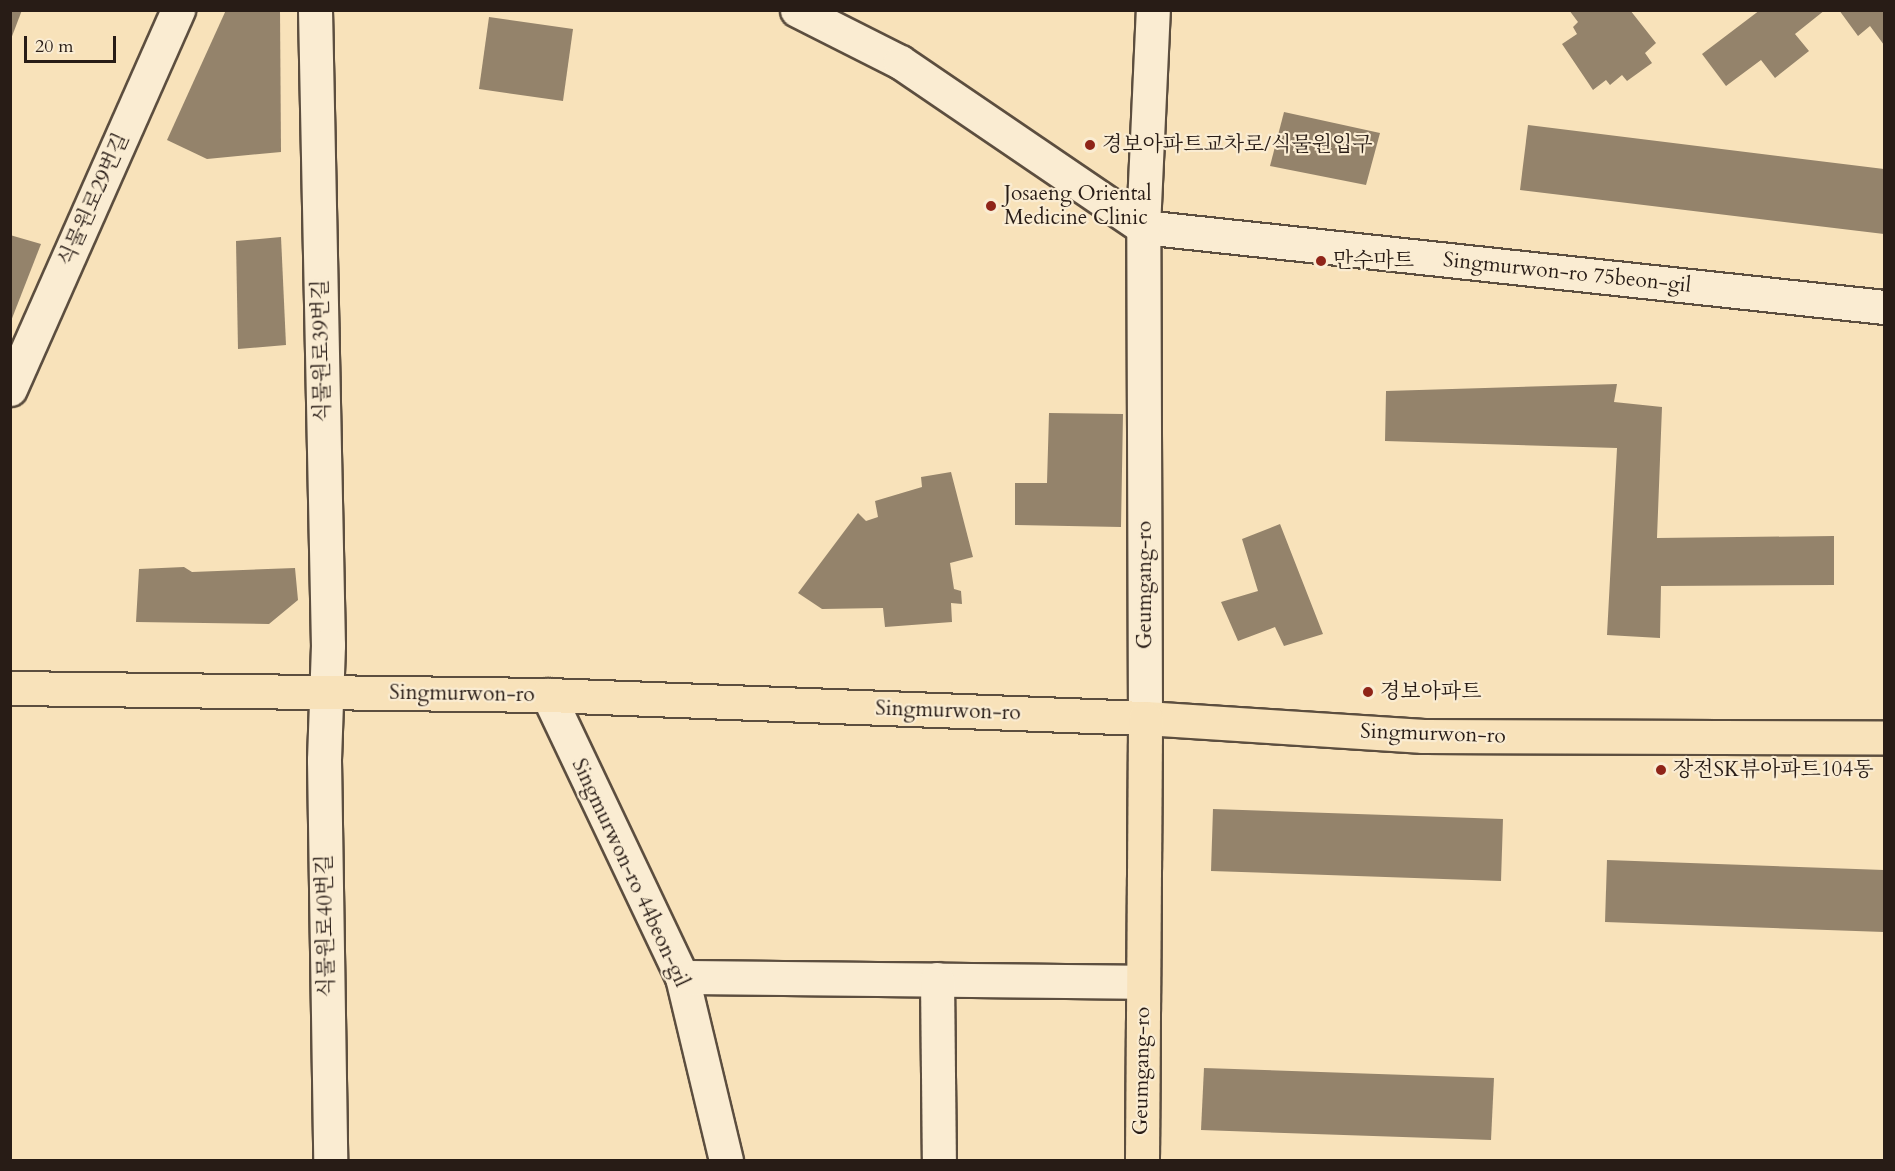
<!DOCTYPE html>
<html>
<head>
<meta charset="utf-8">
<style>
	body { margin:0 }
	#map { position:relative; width:1895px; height:1171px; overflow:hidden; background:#f8e2ba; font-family:Cardo,"Noto Serif KR",serif }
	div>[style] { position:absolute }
	.building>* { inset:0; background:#94836b }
	.roads { filter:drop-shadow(2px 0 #5c4e3f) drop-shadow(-2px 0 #5c4e3f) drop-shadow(0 2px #5c4e3f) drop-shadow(0 -2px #5c4e3f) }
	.minor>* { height:33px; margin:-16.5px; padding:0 16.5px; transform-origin:16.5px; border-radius:16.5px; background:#faecd2 }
	.major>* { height:33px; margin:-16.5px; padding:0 16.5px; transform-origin:16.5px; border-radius:16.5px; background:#f8e2ba }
	.dots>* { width:16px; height:16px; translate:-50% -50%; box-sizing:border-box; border:3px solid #faecd2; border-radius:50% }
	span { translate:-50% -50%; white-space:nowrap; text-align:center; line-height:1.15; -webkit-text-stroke:4.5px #faecd2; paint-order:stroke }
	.poi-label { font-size:21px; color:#281c16 }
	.left { translate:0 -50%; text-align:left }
	.street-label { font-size:21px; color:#281c16 }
	.frame { position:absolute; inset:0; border:12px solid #281c16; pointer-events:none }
	.scale { position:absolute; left:24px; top:36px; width:92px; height:27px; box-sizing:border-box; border:3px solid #281c16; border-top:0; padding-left:8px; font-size:18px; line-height:21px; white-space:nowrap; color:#281c16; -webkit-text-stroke:4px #faecd2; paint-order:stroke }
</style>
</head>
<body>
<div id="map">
	<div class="building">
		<div style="clip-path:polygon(10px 10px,22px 10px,11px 39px,10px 39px)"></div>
		<div style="clip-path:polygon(226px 10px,280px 10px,281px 152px,207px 159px,167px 140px)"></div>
		<div style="clip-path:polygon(1569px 10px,1630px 10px,1656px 43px,1645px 53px,1652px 63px,1627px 81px,1622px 75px,1610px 85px,1606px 80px,1593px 90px,1562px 44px,1577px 34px,1573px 27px,1578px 22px)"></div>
		<div style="clip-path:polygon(1760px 10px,1825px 10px,1795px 34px,1809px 51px,1775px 78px,1761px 60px,1726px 86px,1702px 54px)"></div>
		<div style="clip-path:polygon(1839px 10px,1884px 10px,1884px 45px,1870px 26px,1858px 36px)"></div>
		<div style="clip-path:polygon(489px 17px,573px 29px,563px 101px,479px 89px)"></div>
		<div style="clip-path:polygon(1284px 112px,1380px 133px,1366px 185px,1270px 166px)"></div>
		<div style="clip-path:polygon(1528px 125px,1884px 169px,1884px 234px,1520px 190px)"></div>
		<div style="clip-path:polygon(10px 235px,41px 244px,11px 321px,10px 321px)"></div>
		<div style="clip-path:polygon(281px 237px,286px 345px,238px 349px,236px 241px)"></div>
		<div style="clip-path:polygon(1617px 384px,1614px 402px,1662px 407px,1657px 538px,1834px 536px,1834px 585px,1661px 586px,1660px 638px,1607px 635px,1617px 448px,1385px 441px,1386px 391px)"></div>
		<div style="clip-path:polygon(1049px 413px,1123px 414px,1121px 527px,1015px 525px,1015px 483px,1047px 483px)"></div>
		<div style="clip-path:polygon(951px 472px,973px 557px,950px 563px,954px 589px,961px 591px,962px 604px,951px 603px,952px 622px,885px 627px,883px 608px,822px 609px,798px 593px,858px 513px,866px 521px,878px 517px,875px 501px,922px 487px,921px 477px)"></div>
		<div style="clip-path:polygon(1280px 524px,1323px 634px,1284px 646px,1275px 627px,1238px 641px,1221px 602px,1258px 591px,1242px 539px)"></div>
		<div style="clip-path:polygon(184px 567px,192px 572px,295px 568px,298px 600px,269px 624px,136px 622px,139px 569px)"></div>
		<div style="clip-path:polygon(1213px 809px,1503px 819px,1501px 881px,1211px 871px)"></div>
		<div style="clip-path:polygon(1607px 860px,1884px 870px,1884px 932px,1605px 922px)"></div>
		<div style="clip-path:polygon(1204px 1068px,1494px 1078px,1491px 1140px,1201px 1130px)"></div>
	</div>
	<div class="roads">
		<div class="minor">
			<div style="left:315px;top:10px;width:635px;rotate:88.83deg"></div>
			<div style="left:328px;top:645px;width:115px;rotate:92deg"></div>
			<div style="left:324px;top:760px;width:400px;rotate:89.1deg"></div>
			<div style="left:797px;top:10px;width:115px;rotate:26.8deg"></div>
			<div style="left:900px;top:62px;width:294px;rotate:34.2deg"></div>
			<div style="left:1143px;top:227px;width:745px;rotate:6.16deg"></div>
			<div style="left:10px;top:389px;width:415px;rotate:-66.1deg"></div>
			<div style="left:548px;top:695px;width:312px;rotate:64.6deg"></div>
			<div style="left:682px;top:977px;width:188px;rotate:76.5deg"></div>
			<div style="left:1145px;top:718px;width:491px;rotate:-90.2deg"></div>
			<div style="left:1143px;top:227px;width:217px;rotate:-87.4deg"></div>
			<div style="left:682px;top:977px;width:461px;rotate:0.6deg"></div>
			<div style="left:937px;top:979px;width:181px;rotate:89.4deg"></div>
		</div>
		<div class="major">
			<div style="left:10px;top:688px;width:538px;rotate:0.75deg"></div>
			<div style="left:548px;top:695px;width:597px;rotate:2.21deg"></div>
			<div style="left:1145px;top:718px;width:279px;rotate:3.7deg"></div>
			<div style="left:1423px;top:736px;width:461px;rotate:0.2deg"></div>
			<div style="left:1142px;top:1160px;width:442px;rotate:-89.6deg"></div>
		</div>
	</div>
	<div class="dots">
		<div style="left:1090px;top:145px;background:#8f2418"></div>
		<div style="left:991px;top:206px;background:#8f2418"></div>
		<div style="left:1321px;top:261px;background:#8f2418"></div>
		<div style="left:1368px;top:692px;background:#8f2418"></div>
		<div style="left:1661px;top:770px;background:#8f2418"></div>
	</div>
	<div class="poi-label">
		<span class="left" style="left:1102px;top:145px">경보아파트교차로/식물원입구</span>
		<span class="left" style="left:1004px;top:206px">Josaeng Oriental<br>Medicine Clinic</span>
		<span class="left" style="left:1333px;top:261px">만수마트</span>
		<span class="left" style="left:1380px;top:692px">경보아파트</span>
		<span class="left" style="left:1673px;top:770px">장전SK뷰아파트104동</span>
	</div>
	<div class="street-label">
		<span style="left:94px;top:200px;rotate:-66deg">식물원로29번길</span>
		<span style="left:1567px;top:273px;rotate:6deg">Singmurwon-ro 75beon-gil</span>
		<span style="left:322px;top:351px;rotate:-91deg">식물원로39번길</span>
		<span style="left:1145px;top:585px;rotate:-90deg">Geumgang-ro</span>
		<span style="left:462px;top:694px;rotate:1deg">Singmurwon-ro</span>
		<span style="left:948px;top:711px;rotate:2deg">Singmurwon-ro</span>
		<span style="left:1433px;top:734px;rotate:2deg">Singmurwon-ro</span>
		<span style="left:630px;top:873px;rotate:65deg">Singmurwon-ro 44beon-gil</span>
		<span style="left:326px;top:926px;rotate:-91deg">식물원로40번길</span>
		<span style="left:1142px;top:1071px;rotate:-89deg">Geumgang-ro</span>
	</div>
	<div class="frame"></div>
	<div class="scale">20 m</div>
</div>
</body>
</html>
